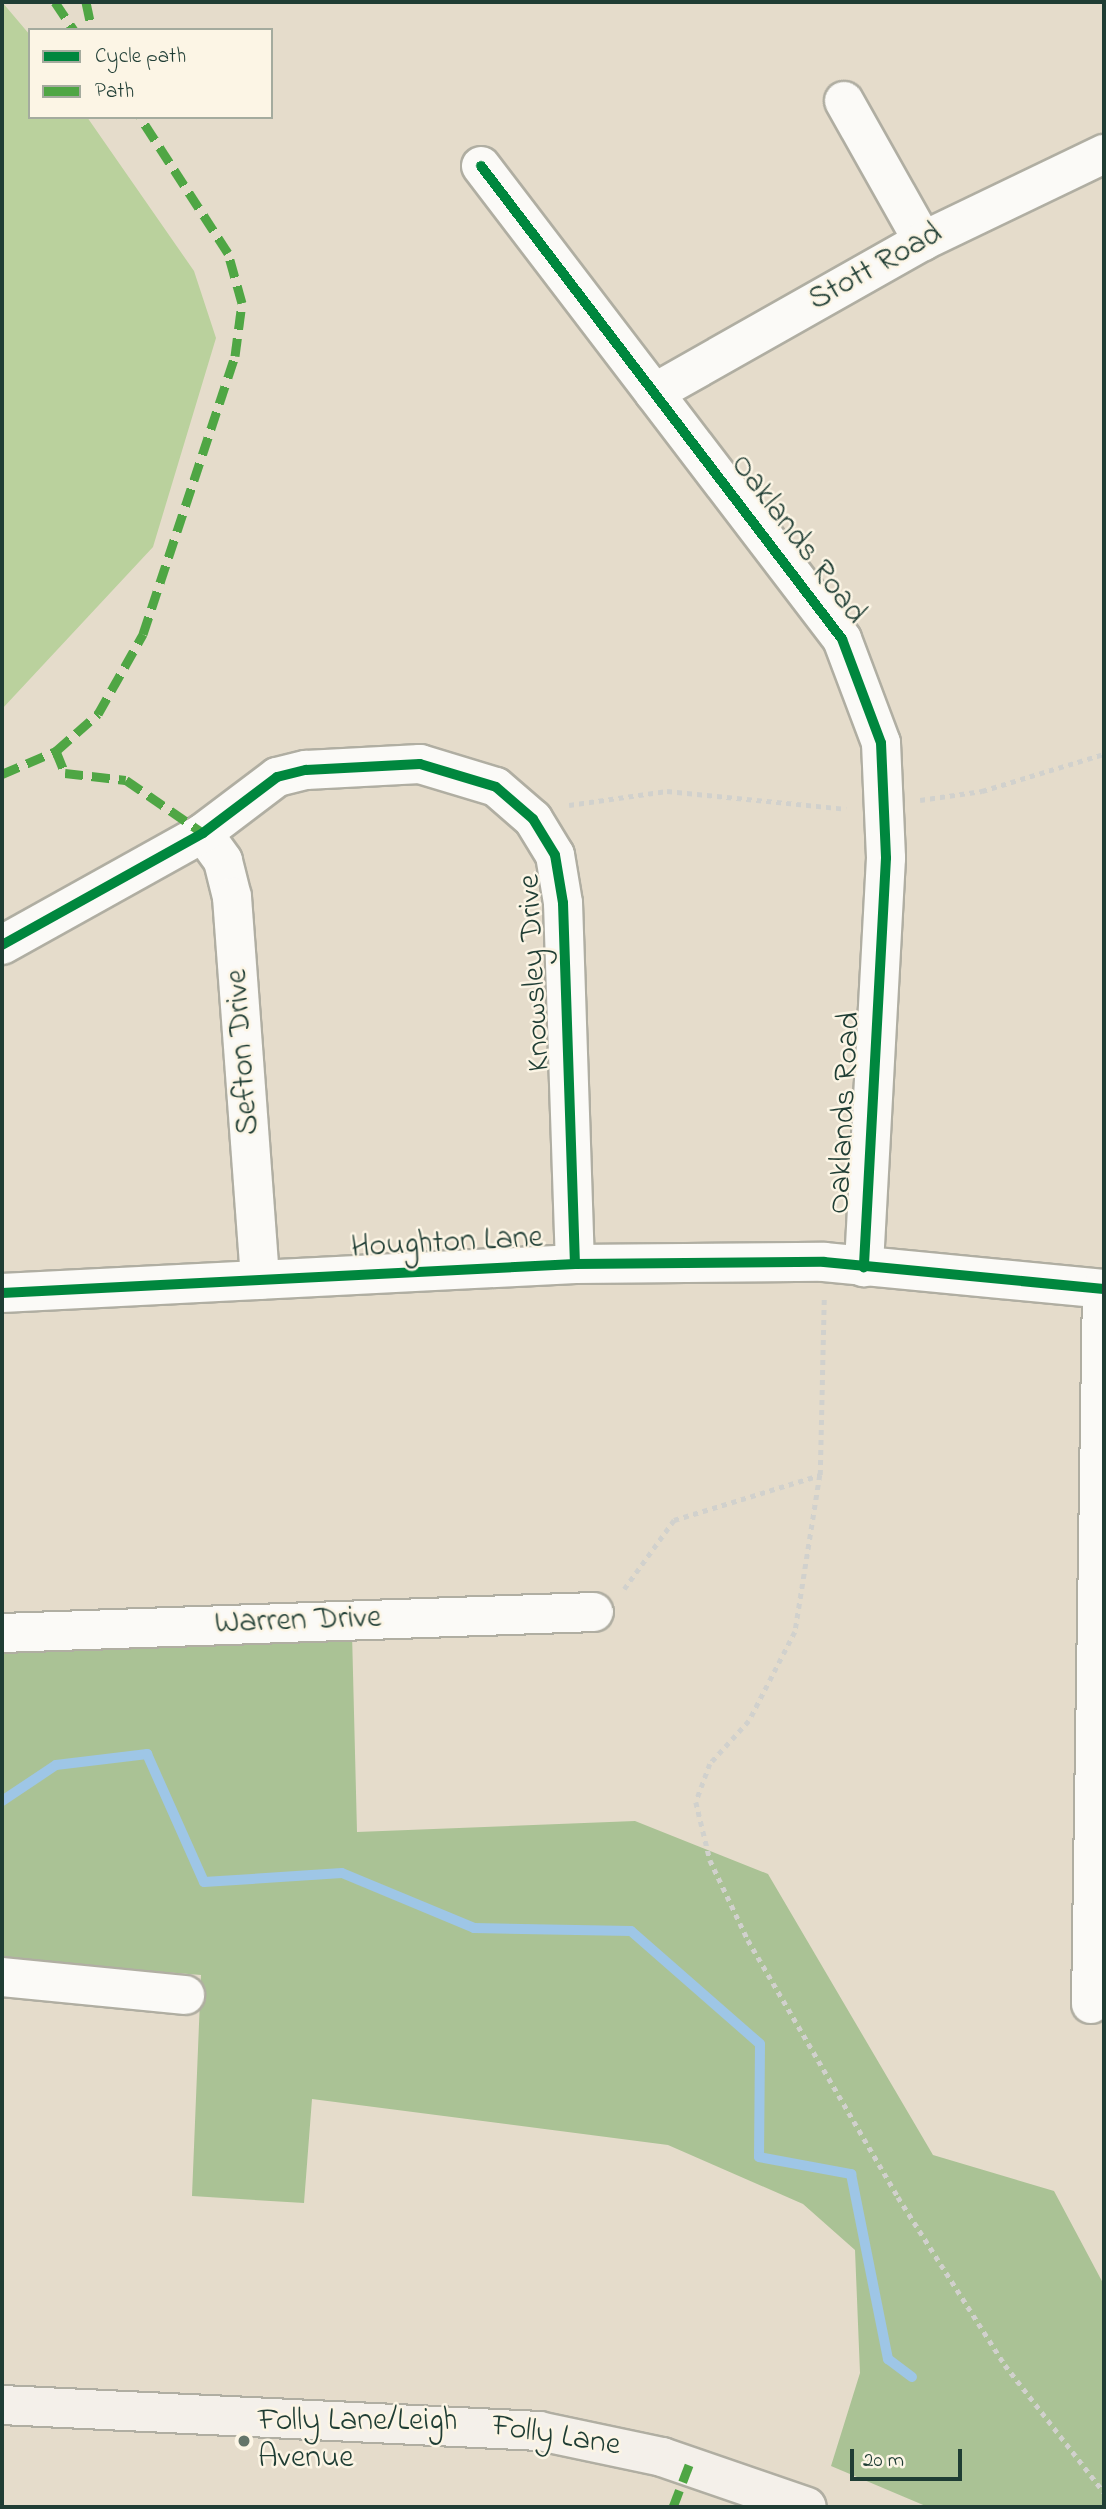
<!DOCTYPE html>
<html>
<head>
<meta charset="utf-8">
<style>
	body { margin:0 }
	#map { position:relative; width:1106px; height:2509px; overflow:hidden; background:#e5dccb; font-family:"Indie Flower",sans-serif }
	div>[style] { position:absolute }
	.green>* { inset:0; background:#bad19d }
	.forest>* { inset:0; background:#aac295 }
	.stream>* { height:10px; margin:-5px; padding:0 5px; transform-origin:5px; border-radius:5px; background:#9ec6e6 }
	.path>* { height:4.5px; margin-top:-2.25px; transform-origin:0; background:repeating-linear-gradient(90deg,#d1d1cd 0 5px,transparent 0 10px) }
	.roads { filter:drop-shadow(2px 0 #b0aea2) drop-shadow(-2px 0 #b0aea2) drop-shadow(0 2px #b0aea2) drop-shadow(0 -2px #b0aea2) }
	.minor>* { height:38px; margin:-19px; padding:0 19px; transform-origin:19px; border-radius:19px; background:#fbfaf7 }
	.secondary>* { height:38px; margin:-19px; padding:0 19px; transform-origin:19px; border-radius:19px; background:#f4f0ea }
	.quiet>* { height:9px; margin-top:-4.5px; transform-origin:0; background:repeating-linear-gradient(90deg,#4fa644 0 18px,transparent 0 27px) }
	.cycleway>* { height:10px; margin:-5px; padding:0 5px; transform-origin:5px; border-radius:5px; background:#00873e }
	.dots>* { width:19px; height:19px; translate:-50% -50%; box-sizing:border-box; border:4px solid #fcf5e5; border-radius:50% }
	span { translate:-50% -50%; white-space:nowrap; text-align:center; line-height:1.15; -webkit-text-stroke:5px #fcf5e5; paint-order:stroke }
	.street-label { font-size:32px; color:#1f3d34 }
	.poi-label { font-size:32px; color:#1f3d34 }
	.left { translate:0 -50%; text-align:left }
	.frame { position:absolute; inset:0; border:4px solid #1f3d34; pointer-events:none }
	.legend { position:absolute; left:28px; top:28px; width:245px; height:91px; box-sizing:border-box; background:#fcf5e5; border:2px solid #a4ab9e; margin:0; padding:9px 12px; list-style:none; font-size:21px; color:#1f3d34 }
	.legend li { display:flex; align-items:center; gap:14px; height:35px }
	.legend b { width:35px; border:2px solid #a4ab9e }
	.scale { position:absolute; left:850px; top:2449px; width:112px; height:32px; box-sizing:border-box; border:4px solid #1f3d34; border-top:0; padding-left:9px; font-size:21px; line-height:24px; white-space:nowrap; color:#1f3d34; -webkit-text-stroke:5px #fcf5e5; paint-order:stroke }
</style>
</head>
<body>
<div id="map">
	<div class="green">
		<div style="clip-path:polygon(2px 2px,30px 35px,30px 117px,87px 117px,194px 271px,216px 338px,153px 547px,2px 709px)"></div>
	</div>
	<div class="forest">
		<div style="clip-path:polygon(352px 1633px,357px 1832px,635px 1821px,768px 1874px,933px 2155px,1054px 2191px,1104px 2285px,1104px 2507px,928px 2507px,831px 2466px,860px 2373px,855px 2250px,803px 2204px,668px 2145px,312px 2099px,304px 2203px,192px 2196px,201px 1975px,2px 1959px,2px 1647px)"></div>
	</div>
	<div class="stream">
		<div style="left:2px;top:1801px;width:65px;rotate:-33.7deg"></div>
		<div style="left:56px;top:1765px;width:92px;rotate:-6.9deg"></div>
		<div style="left:147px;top:1754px;width:140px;rotate:66deg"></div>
		<div style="left:204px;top:1882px;width:138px;rotate:-3.7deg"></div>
		<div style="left:342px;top:1873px;width:143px;rotate:22.6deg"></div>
		<div style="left:474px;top:1928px;width:157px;rotate:1.1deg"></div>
		<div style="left:631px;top:1931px;width:171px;rotate:41.2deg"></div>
		<div style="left:760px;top:2044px;width:113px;rotate:90.5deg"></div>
		<div style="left:759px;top:2157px;width:94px;rotate:10.5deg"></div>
		<div style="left:851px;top:2174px;width:189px;rotate:78.7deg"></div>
		<div style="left:888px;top:2359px;width:30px;rotate:37deg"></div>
	</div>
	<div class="path">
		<div style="left:920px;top:800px;width:63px;rotate:-8.3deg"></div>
		<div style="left:982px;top:791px;width:127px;rotate:-16.9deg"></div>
		<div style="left:569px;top:805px;width:99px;rotate:-8.1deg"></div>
		<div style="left:667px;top:791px;width:180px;rotate:5.7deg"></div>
		<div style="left:820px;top:1475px;width:159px;rotate:99deg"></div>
		<div style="left:795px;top:1632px;width:100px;rotate:117.3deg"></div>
		<div style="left:749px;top:1721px;width:58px;rotate:132.2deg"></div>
		<div style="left:710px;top:1764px;width:40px;rotate:110.2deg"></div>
		<div style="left:696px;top:1802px;width:60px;rotate:76.4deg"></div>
		<div style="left:710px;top:1860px;width:89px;rotate:64.6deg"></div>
		<div style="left:748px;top:1940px;width:298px;rotate:59.7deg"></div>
		<div style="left:898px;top:2197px;width:199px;rotate:57.5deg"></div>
		<div style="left:1005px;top:2365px;width:161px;rotate:52.1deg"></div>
		<div style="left:624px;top:1589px;width:85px;rotate:-54.1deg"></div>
		<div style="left:674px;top:1520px;width:153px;rotate:-17.1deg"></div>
		<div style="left:820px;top:1475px;width:177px;rotate:-88.7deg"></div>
	</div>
	<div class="roads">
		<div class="minor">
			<div style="left:844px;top:101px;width:161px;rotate:60.6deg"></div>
			<div style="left:481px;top:166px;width:595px;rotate:52.65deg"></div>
			<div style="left:842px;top:639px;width:111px;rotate:69.4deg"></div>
			<div style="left:881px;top:743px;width:115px;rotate:87.5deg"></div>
			<div style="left:886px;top:858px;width:410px;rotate:93.1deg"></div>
			<div style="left:654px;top:393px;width:309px;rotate:-29.5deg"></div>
			<div style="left:923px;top:241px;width:201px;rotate:-25.7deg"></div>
			<div style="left:203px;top:833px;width:34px;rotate:54deg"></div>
			<div style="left:223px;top:861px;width:37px;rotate:76deg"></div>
			<div style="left:232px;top:897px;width:384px;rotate:85.8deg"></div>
			<div style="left:2px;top:945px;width:230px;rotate:-29.1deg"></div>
			<div style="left:203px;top:833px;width:93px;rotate:-37.1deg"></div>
			<div style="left:277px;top:777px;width:30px;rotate:-14deg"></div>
			<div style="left:306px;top:770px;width:114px;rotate:-3deg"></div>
			<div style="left:420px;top:764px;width:79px;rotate:16.8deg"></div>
			<div style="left:496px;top:787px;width:49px;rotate:40.9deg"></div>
			<div style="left:533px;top:819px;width:42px;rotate:58.6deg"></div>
			<div style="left:555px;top:855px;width:49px;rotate:80.5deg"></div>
			<div style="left:563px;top:903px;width:361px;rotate:88.1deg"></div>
			<div style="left:2px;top:1293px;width:574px;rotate:-2.9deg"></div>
			<div style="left:575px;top:1264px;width:249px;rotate:-0.5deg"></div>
			<div style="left:824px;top:1262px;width:281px;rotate:5.5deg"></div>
			<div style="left:2px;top:1633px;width:592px;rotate:-2.03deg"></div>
			<div style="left:2px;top:1977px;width:184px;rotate:5.6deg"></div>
			<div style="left:1091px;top:2004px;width:715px;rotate:-89.12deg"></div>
		</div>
		<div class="secondary">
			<div style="left:2px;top:2405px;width:538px;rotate:2.77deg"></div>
			<div style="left:539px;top:2431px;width:126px;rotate:11.9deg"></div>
			<div style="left:662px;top:2457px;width:153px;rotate:19deg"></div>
		</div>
	</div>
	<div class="quiet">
		<div style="left:55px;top:2px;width:34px;rotate:56deg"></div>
		<div style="left:86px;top:2px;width:29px;rotate:78deg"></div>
		<div style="left:56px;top:751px;width:56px;rotate:-41.4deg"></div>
		<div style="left:98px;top:714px;width:92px;rotate:-60.6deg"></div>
		<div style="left:143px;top:634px;width:293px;rotate:-71.7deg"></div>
		<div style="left:235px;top:356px;width:53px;rotate:-82.5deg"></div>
		<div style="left:242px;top:303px;width:52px;rotate:-105.6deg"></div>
		<div style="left:228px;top:253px;width:162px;rotate:-122.9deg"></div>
		<div style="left:2px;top:774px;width:59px;rotate:-23.1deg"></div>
		<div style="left:56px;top:751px;width:24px;rotate:68deg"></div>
		<div style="left:65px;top:773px;width:61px;rotate:6.5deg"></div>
		<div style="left:126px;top:780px;width:93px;rotate:34.5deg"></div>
		<div style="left:673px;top:2507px;width:45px;rotate:-69.1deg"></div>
	</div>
	<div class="cycleway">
		<div style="left:481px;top:166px;width:595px;rotate:52.65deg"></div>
		<div style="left:842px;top:639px;width:111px;rotate:69.4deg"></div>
		<div style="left:881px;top:743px;width:115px;rotate:87.5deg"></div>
		<div style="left:886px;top:858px;width:410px;rotate:93.1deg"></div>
		<div style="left:2px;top:945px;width:230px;rotate:-29.1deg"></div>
		<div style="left:203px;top:833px;width:93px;rotate:-37.1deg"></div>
		<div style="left:277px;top:777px;width:30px;rotate:-14deg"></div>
		<div style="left:306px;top:770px;width:114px;rotate:-3deg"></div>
		<div style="left:420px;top:764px;width:79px;rotate:16.8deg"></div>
		<div style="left:496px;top:787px;width:49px;rotate:40.9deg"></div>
		<div style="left:533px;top:819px;width:42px;rotate:58.6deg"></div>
		<div style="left:555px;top:855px;width:49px;rotate:80.5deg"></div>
		<div style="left:563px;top:903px;width:361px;rotate:88.1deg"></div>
		<div style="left:2px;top:1293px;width:574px;rotate:-2.9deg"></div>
		<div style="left:575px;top:1264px;width:249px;rotate:-0.5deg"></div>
		<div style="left:824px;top:1262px;width:281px;rotate:5.5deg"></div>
	</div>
	<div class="dots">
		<div style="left:244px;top:2441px;background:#647569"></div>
	</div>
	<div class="street-label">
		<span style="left:876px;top:268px;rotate:-29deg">Stott Road</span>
		<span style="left:797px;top:540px;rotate:53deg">Oaklands Road</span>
		<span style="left:536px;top:973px;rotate:-93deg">Knowsley Drive</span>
		<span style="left:244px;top:1052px;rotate:-94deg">Sefton Drive</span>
		<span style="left:846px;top:1113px;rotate:-87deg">Oaklands Road</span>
		<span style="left:447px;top:1244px;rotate:-3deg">Houghton Lane</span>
		<span style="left:298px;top:1622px;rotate:-2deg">Warren Drive</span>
		<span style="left:556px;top:2437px;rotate:9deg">Folly Lane</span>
	</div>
	<div class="poi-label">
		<span class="left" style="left:258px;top:2441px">Folly Lane/Leigh<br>Avenue</span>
	</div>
	<div class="frame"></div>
	<ul class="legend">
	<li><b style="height:9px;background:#00873e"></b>Cycle path</li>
	<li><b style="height:9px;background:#4fa644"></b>Path</li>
	</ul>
	<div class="scale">20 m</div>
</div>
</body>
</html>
